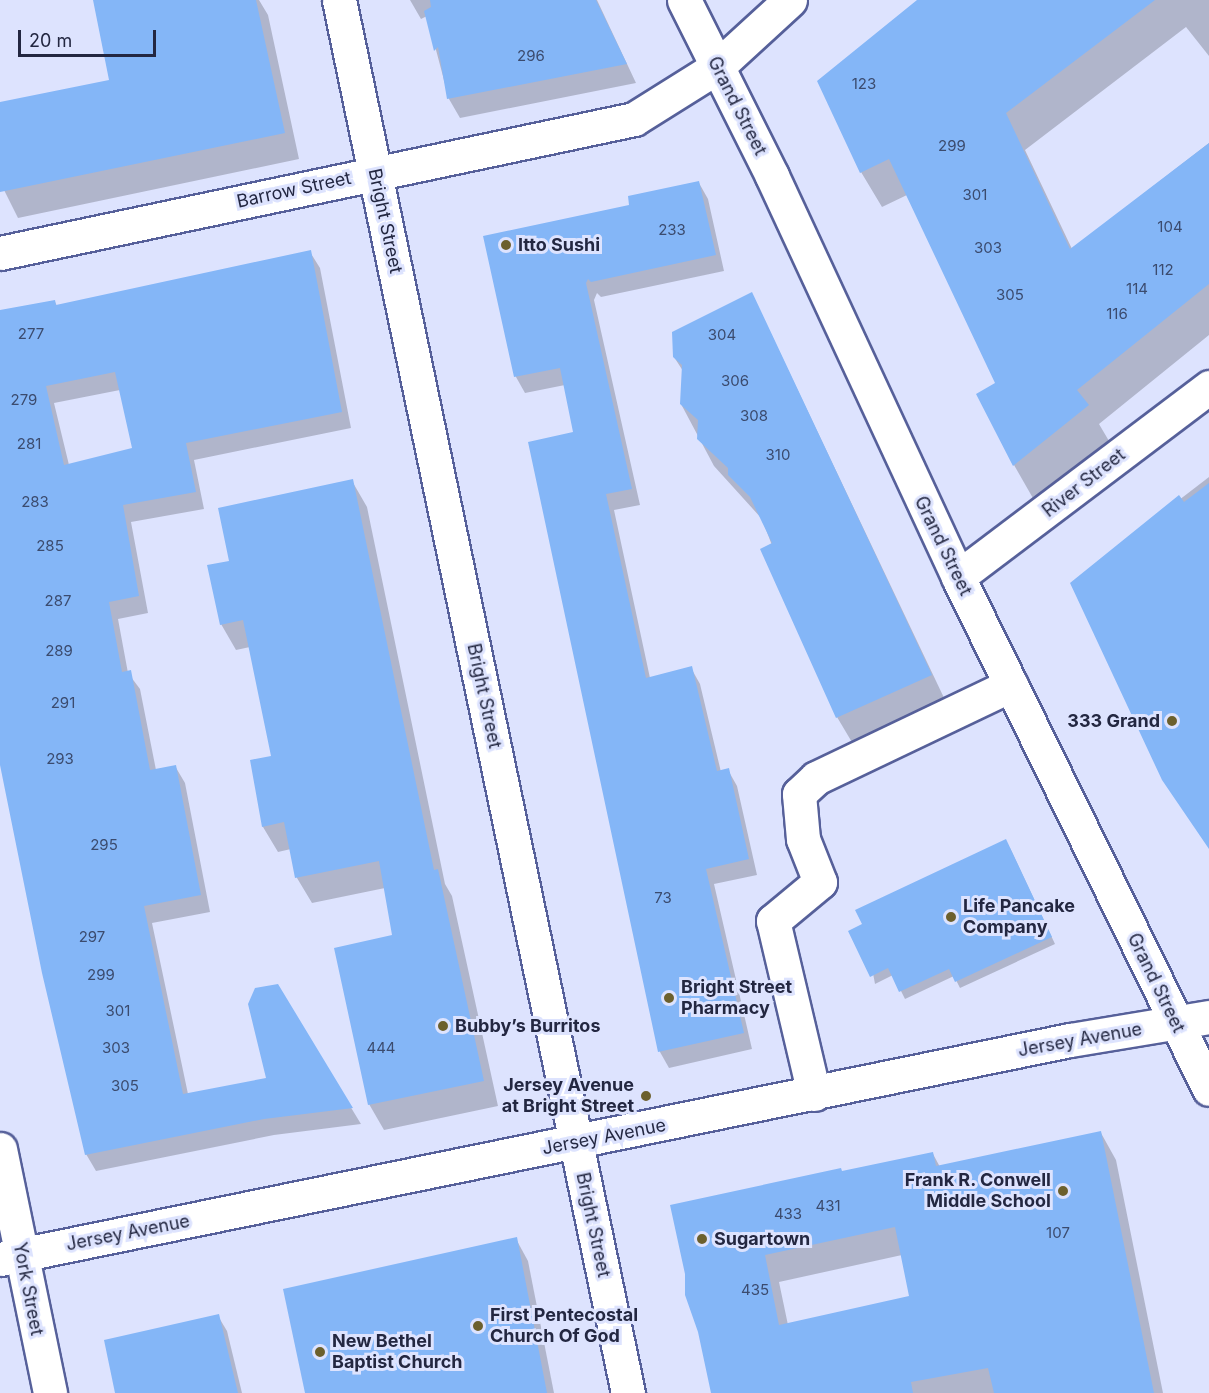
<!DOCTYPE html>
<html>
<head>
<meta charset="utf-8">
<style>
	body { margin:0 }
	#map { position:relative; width:1209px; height:1393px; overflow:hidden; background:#dde3fe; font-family:Inter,sans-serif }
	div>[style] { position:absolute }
	.shadow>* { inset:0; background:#0003 }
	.building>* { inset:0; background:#84b6f7 }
	.roads { filter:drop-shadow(2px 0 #56609a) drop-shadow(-2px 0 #56609a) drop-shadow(0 2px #56609a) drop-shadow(0 -2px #56609a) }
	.minor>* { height:33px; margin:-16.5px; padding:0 16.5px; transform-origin:16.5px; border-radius:16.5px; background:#fff }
	.major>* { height:33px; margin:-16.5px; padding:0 16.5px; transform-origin:16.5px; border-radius:16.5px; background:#fff }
	.dots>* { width:16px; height:16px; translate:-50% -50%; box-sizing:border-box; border:3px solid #dde3fe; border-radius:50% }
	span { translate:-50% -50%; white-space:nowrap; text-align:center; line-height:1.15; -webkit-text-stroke:6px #dde3fe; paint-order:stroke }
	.number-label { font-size:15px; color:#3b4b6e }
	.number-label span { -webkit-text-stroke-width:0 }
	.street-label { font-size:18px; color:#232741 }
	.poi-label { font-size:18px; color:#232741; font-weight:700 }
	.left { translate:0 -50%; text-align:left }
	.right { translate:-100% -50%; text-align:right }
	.scale { position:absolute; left:18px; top:30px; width:138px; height:27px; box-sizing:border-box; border:3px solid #232741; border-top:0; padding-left:8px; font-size:18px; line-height:21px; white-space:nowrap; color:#232741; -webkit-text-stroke:4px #dde3fe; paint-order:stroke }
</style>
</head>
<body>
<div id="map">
	<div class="shadow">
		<div style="clip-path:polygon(95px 0,259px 0,268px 15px,299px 159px,18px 218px,0 182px,0 103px,111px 81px)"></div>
		<div style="clip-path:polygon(410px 0,597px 0,636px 83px,460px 118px,449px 99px,427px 16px,421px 19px)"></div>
		<div style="clip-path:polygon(920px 0,1209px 0,1209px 56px,1186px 27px,1025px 150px,1072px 249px,1209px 143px,1209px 335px,1099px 424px,1109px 441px,1034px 500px,1014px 465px,997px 384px,907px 195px,882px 207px,861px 172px)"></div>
		<div style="clip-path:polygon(699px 183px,708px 199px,724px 271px,601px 297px,597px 293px,594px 300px,640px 505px,614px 510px,650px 678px,691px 668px,700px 684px,721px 772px,728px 770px,737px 786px,757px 875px,714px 884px,752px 1049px,669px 1068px,660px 1052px,530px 443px,575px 433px,565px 385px,525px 393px,516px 377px,485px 237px,631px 206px)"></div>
		<div style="clip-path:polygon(evenodd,310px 252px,320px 268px,351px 428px,194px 460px,204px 509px,131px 522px,148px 613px,118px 619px,128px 673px,140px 689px,156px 770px,175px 766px,185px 783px,210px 912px,152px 923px,188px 1094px,267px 1079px,277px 986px,361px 1124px,274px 1135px,96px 1171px,86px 1154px,0 760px,0 312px,55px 302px,57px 306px,310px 252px,120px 390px,134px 449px,69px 465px,54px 403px,120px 390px)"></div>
		<div style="clip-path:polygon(752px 294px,946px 702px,853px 744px,837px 717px,762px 519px,714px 466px,681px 404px,683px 371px,674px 357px)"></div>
		<div style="clip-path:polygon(1209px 477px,1209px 847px,1163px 779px,1071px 583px)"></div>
		<div style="clip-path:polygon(352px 481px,367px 507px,445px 884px,452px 896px,498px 1106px,384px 1130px,369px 1104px,394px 936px,385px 888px,312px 903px,297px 878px,291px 849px,278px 852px,263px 827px,251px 761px,272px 757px,250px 647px,236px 650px,221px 624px,230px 562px)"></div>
		<div style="clip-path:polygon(1010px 848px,1055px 944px,960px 988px,954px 976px,905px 999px,893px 975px,875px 984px,864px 925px)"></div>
		<div style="clip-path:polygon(evenodd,1101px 1133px,1116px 1160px,1163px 1393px,712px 1393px,700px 1331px,686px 1294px,842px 1172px,933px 1154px,940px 1167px,1101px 1133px,902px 1255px,911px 1298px,788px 1325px,779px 1282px,902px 1255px)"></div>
		<div style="clip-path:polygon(516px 1239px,528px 1261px,554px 1393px,306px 1393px)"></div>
		<div style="clip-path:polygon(218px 1316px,227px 1331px,242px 1393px,117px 1393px)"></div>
	</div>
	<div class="building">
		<div style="clip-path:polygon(93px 0,256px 0,285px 133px,0 192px,0 102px,109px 80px)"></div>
		<div style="clip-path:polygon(430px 0,596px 0,627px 64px,447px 99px,438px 47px,434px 51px,424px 11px,431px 7px)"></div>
		<div style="clip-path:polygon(917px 0,1155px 0,1006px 113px,1070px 249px,1209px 143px,1209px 284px,1077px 390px,1089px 405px,1013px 466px,976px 394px,995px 383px,889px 159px,860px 173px,817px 81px)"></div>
		<div style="clip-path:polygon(699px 181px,716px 255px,591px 282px,588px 279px,586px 283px,632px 489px,606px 494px,646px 678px,692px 666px,717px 771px,729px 768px,749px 859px,706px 869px,744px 1033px,658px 1052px,528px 442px,573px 432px,560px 368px,514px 377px,483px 236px,629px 205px,628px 196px)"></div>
		<div style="clip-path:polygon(evenodd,311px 250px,342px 412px,186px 443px,196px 492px,123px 505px,139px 596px,109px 602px,122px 672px,131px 670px,150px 770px,176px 765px,201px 895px,144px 906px,183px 1094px,266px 1078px,248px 1004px,255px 988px,278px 984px,353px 1108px,264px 1119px,85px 1155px,42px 973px,0 765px,0 310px,55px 300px,56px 305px,311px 250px,115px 372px,132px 448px,64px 465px,46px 386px,115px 372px)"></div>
		<div style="clip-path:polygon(752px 292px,932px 675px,836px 718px,760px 549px,772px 543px,750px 497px,728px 475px,728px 468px,697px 439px,698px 420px,680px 404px,682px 365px,673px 357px,672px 332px)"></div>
		<div style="clip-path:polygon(353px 479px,434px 870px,438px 869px,484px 1081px,368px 1105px,334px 948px,392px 935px,379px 861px,295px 878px,284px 822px,262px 827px,250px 760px,271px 756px,243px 620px,220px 625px,207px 565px,229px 561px,218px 508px)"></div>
		<div style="clip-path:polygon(1209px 483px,1209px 849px,1162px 780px,1070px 583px,1179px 495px,1184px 502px)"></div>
		<div style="clip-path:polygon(1006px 839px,1052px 937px,955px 982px,949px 969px,899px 992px,888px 968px,870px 977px,848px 931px,862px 924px,855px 910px)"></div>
		<div style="clip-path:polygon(evenodd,1101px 1131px,1154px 1393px,994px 1393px,988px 1368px,911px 1382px,913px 1393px,711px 1393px,698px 1332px,685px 1295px,685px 1274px,670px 1205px,841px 1168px,842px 1171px,933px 1152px,936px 1166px,1101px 1131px,895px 1227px,909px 1296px,779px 1325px,765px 1255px,895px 1227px)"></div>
		<div style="clip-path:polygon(517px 1237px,547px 1393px,305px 1393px,283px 1289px)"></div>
		<div style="clip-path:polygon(219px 1314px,238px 1393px,115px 1393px,104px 1340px)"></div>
	</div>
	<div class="roads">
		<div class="minor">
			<div style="left:339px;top:0;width:1423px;rotate:78.28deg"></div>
			<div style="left:0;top:253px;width:648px;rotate:-11.93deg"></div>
			<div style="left:634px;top:119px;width:98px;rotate:-32.1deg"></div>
			<div style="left:717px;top:67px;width:99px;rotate:-42.5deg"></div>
			<div style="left:958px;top:577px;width:315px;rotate:-37.1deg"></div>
			<div style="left:814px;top:1094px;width:178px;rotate:-103.3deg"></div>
			<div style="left:773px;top:921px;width:61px;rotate:-39.7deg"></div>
			<div style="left:820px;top:882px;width:46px;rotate:-111.6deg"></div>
			<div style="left:803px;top:839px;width:45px;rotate:-95.1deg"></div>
			<div style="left:799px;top:794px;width:23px;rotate:-43deg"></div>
			<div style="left:816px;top:778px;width:216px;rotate:-25.5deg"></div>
			<div style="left:0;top:1149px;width:249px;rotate:78.4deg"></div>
			<div style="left:0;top:1259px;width:1092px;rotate:-11.57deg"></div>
			<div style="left:1070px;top:1040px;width:141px;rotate:-9.4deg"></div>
		</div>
		<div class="major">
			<div style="left:684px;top:0;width:197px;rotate:63.4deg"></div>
			<div style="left:772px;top:176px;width:442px;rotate:65.1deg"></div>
			<div style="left:958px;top:577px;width:570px;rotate:63.88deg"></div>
		</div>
	</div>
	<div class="dots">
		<div style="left:506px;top:245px;background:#6c602d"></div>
		<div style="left:1172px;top:721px;background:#6c602d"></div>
		<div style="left:951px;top:917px;background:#6c602d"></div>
		<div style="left:669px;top:998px;background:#6c602d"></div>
		<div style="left:443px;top:1026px;background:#6c602d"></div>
		<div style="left:646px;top:1096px;background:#6c602d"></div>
		<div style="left:1063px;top:1191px;background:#6c602d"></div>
		<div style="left:702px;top:1239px;background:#6c602d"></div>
		<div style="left:478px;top:1326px;background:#6c602d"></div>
		<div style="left:320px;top:1352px;background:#6c602d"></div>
	</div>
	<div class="number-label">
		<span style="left:531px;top:56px">296</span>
		<span style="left:864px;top:84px">123</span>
		<span style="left:952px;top:146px">299</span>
		<span style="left:975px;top:195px">301</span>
		<span style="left:1170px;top:227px">104</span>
		<span style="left:672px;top:230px">233</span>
		<span style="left:988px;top:248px">303</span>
		<span style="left:1163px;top:270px">112</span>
		<span style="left:1137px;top:289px">114</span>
		<span style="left:1010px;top:295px">305</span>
		<span style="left:1117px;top:314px">116</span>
		<span style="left:31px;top:334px">277</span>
		<span style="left:722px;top:335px">304</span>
		<span style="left:735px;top:381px">306</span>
		<span style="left:24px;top:400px">279</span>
		<span style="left:754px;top:416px">308</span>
		<span style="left:29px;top:444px">281</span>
		<span style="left:778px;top:455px">310</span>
		<span style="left:35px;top:502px">283</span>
		<span style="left:50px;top:546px">285</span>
		<span style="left:58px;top:601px">287</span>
		<span style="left:59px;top:651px">289</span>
		<span style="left:63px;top:703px">291</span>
		<span style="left:60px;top:759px">293</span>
		<span style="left:104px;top:845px">295</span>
		<span style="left:663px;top:898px">73</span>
		<span style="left:92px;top:937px">297</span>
		<span style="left:101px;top:975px">299</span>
		<span style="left:118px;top:1011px">301</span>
		<span style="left:116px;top:1048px">303</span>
		<span style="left:381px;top:1048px">444</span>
		<span style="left:125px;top:1086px">305</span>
		<span style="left:828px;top:1206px">431</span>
		<span style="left:788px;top:1214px">433</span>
		<span style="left:1058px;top:1233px">107</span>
		<span style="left:755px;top:1290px">435</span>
	</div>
	<div class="street-label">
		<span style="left:737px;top:106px;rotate:63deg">Grand Street</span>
		<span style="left:294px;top:190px;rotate:-12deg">Barrow Street</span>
		<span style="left:385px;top:221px;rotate:78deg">Bright Street</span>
		<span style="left:1084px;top:483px;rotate:-38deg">River Street</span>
		<span style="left:943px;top:546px;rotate:64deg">Grand Street</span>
		<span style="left:484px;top:696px;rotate:78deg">Bright Street</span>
		<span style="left:1156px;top:983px;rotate:64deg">Grand Street</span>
		<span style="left:1080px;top:1040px;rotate:-10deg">Jersey Avenue</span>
		<span style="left:604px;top:1137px;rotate:-11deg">Jersey Avenue</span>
		<span style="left:593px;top:1225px;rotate:78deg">Bright Street</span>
		<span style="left:128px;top:1233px;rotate:-11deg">Jersey Avenue</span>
		<span style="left:28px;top:1289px;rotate:79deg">York Street</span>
	</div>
	<div class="poi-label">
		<span class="left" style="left:518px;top:245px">Itto Sushi</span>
		<span class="right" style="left:1160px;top:721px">333 Grand</span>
		<span class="left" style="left:963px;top:917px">Life Pancake<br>Company</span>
		<span class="left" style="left:681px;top:998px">Bright Street<br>Pharmacy</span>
		<span class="left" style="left:455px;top:1026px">Bubby’s Burritos</span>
		<span class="right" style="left:634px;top:1096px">Jersey Avenue<br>at Bright Street</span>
		<span class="right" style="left:1051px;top:1191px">Frank R. Conwell<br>Middle School</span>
		<span class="left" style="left:714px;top:1239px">Sugartown</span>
		<span class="left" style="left:490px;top:1326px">First Pentecostal<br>Church Of God</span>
		<span class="left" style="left:332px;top:1352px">New Bethel<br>Baptist Church</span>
	</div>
	<div class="scale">20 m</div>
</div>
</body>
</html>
